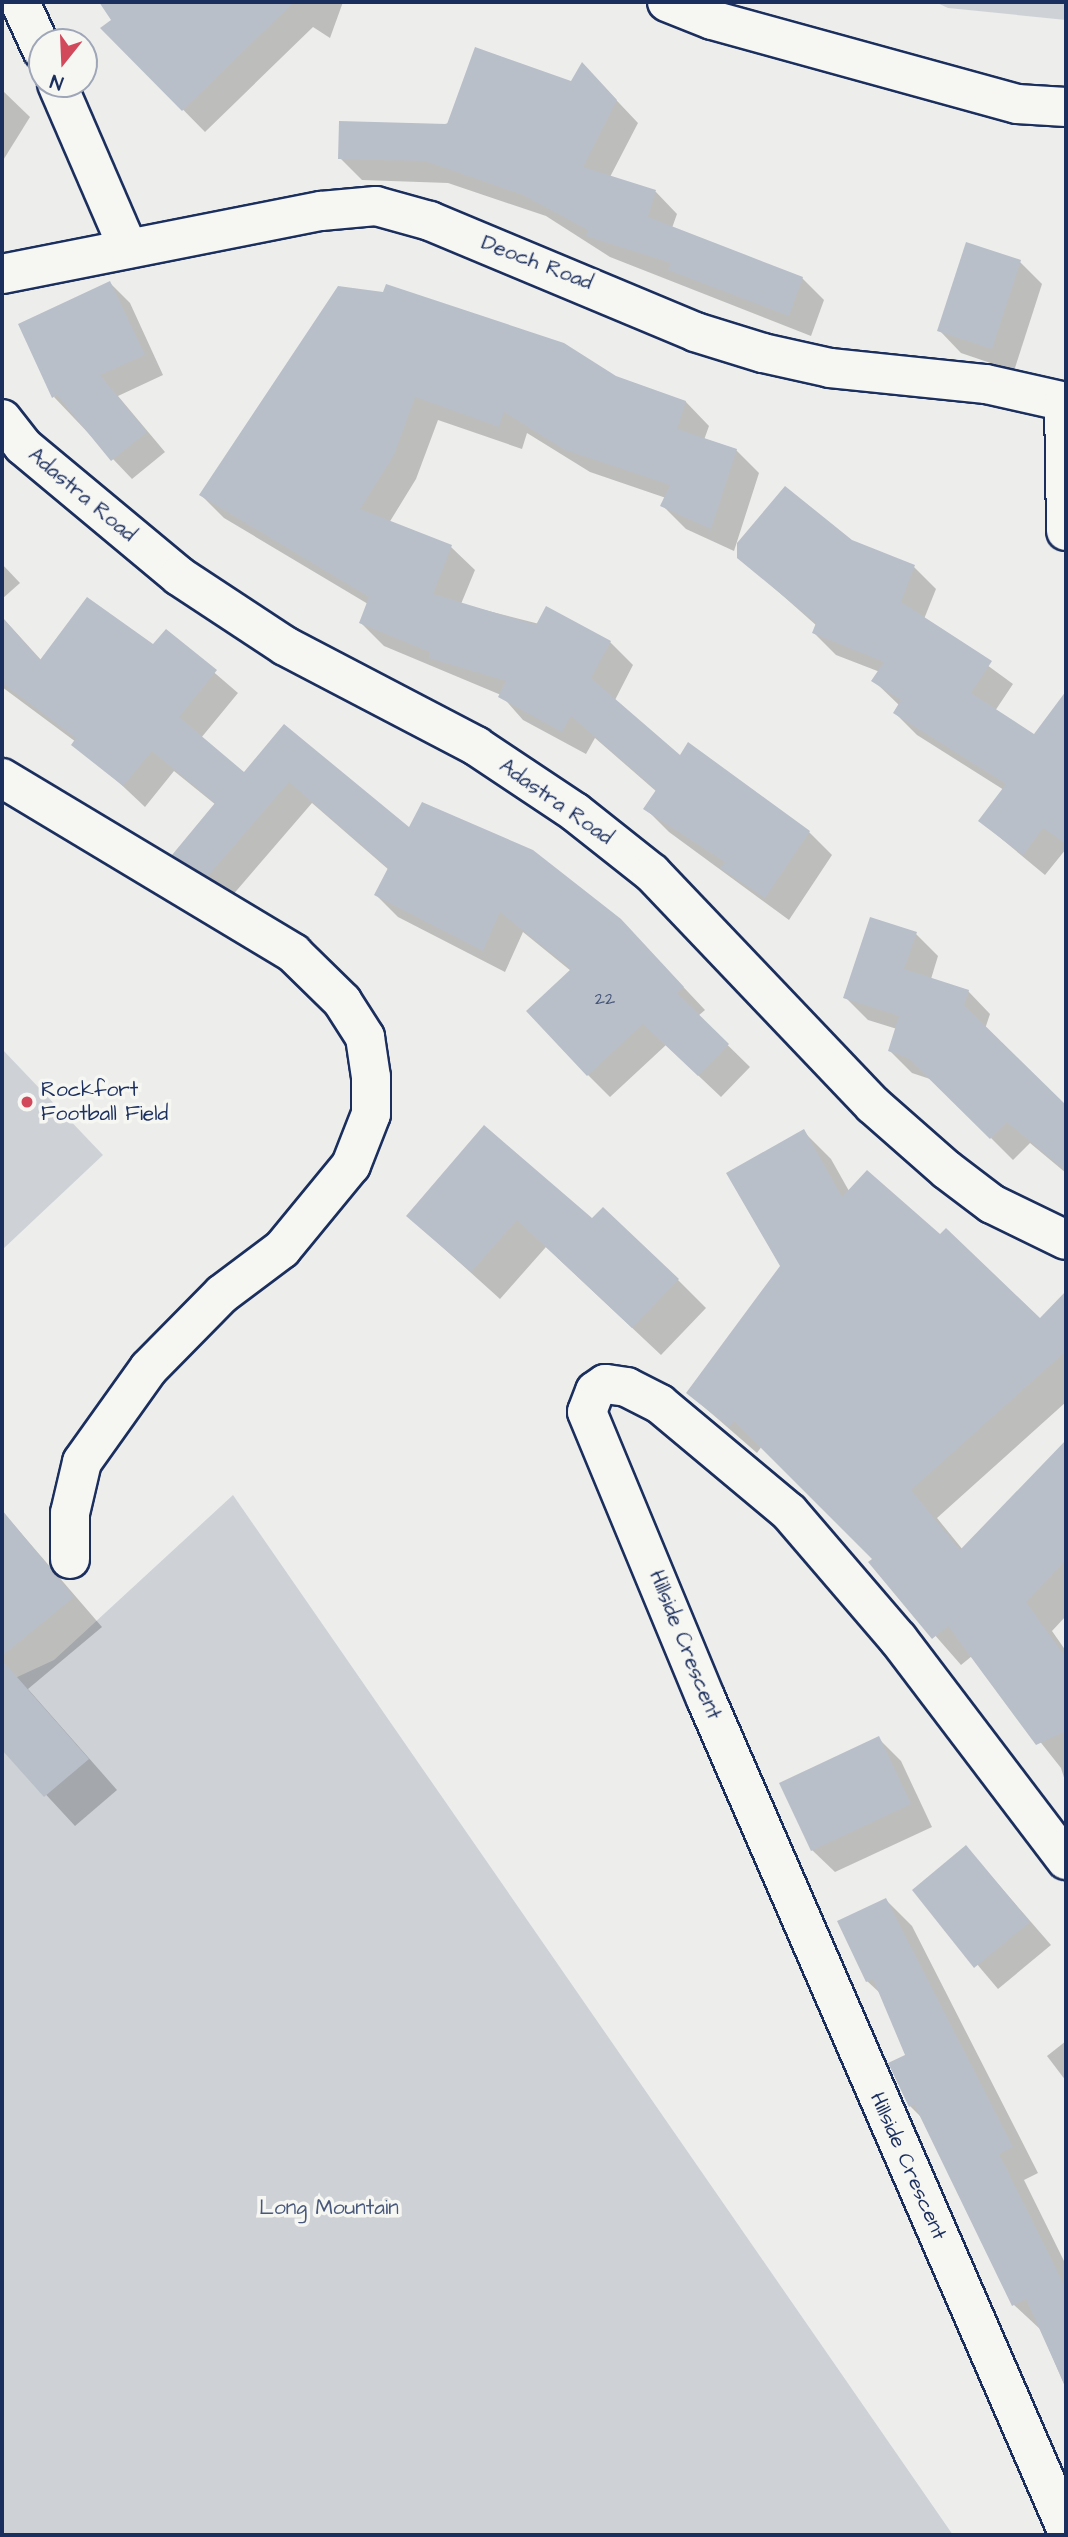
<!DOCTYPE html>
<html>
<head>
<meta charset="utf-8">
<style>
	body { margin:0 }
	#map { position:relative; width:1068px; height:2537px; overflow:hidden; background:#edeeec; font-family:"Architects Daughter",sans-serif }
	div>[style] { position:absolute }
	.green>* { inset:0; background:#ced2d7 }
	.shadow>* { inset:0; background:#0003 }
	.building>* { inset:0; background:#b9bfc8 }
	.roads { filter:drop-shadow(2px 0 #1b2f5e) drop-shadow(-2px 0 #1b2f5e) drop-shadow(0 2px #1b2f5e) drop-shadow(0 -2px #1b2f5e) }
	.minor>* { height:38px; margin:-19px; padding:0 19px; transform-origin:19px; border-radius:19px; background:#f6f6f2 }
	.dots>* { width:19px; height:19px; translate:-50% -50%; box-sizing:border-box; border:4px solid #f6f6f2; border-radius:50% }
	span { translate:-50% -50%; white-space:nowrap; text-align:center; line-height:1.15; -webkit-text-stroke:7px #f6f6f2; paint-order:stroke }
	.number-label { font-size:18px; color:#425378 }
	.number-label span { -webkit-text-stroke-width:0 }
	.street-label { font-size:21px; color:#1b2f5e }
	.poi-label { font-size:21px; color:#1b2f5e }
	.left { translate:0 -50%; text-align:left }
	.park-label { font-size:21px; color:#48587c }
	.frame { position:absolute; inset:0; border:4px solid #1b2f5e; pointer-events:none }
	.north { position:absolute; left:28px; top:28px; width:70px; height:70px; box-sizing:border-box; background:#f6f6f2; border:2px solid #9ea6b7; border-radius:50%; rotate:198deg; font-size:19px; font-weight:700; line-height:28px; text-align:center; color:#1b2f5e }
	.north::after { content:''; display:block; margin:auto; width:24px; height:32px; background:#d1495b; clip-path:polygon(50% 0,100% 100%,50% 72%,0 100%) }
</style>
</head>
<body>
<div id="map">
	<div class="green">
		<div style="clip-path:polygon(935px 2px,1066px 2px,1066px 20px,948px 8px)"></div>
		<div style="clip-path:polygon(2px 1049px,103px 1155px,2px 1250px)"></div>
		<div style="clip-path:polygon(233px 1495px,953px 2535px,2px 2535px,2px 1684px,54px 1660px)"></div>
	</div>
	<div class="shadow">
		<div style="clip-path:polygon(101px 2px,220px 2px,235px 17px,245px 2px,343px 2px,330px 38px,313px 27px,205px 132px,103px 28px,114px 20px)"></div>
		<div style="clip-path:polygon(572px 83px,603px 86px,638px 123px,610px 177px,656px 192px,677px 214px,672px 228px,802px 278px,824px 300px,811px 336px,610px 257px,546px 216px,448px 183px,362px 180px,340px 158px)"></div>
		<div style="clip-path:polygon(2px 90px,30px 117px,2px 162px)"></div>
		<div style="clip-path:polygon(1020px 262px,1042px 284px,1014px 371px,961px 353px,939px 330px)"></div>
		<div style="clip-path:polygon(110px 283px,130px 303px,163px 375px,118px 396px,165px 452px,132px 479px,54px 397px)"></div>
		<div style="clip-path:polygon(339px 288px,686px 402px,709px 426px,704px 440px,736px 450px,759px 473px,734px 551px,686px 529px,662px 505px,666px 498px,590px 472px,527px 433px,522px 449px,438px 420px,416px 479px,389px 523px,451px 547px,475px 570px,461px 604px,610px 642px,633px 665px,615px 700px,680px 757px,809px 832px,832px 855px,789px 920px,669px 832px,646px 809px,657px 792px,595px 738px,586px 754px,523px 720px,501px 695px,384px 646px,361px 623px,368px 604px,224px 518px,201px 495px)"></div>
		<div style="clip-path:polygon(851px 542px,914px 567px,936px 589px,924px 619px,1013px 684px,995px 711px,1034px 736px,1055px 709px,1066px 718px,1066px 849px,1045px 875px,980px 821px,1004px 790px,917px 735px,895px 713px,900px 706px,874px 681px,880px 672px,836px 655px,814px 633px,817px 626px,739px 557px)"></div>
		<div style="clip-path:polygon(2px 564px,20px 583px,2px 599px)"></div>
		<div style="clip-path:polygon(2px 617px,42px 661px,154px 646px,166px 631px,238px 693px,201px 738px,244px 774px,284px 727px,410px 829px,642px 943px,705px 1010px,698px 1016px,750px 1067px,721px 1097px,666px 1045px,610px 1097px,588px 1075px,571px 971px,523px 932px,505px 972px,398px 917px,376px 895px,389px 870px,312px 803px,231px 897px,196px 876px,174px 855px,216px 805px,174px 771px,145px 807px,76px 742px,2px 687px)"></div>
		<div style="clip-path:polygon(916px 934px,938px 956px,931px 979px,968px 991px,990px 1014px,985px 1029px,1066px 1108px,1066px 1173px,1030px 1143px,1013px 1160px,933px 1080px,912px 1073px,890px 1051px,897px 1029px,868px 1020px,845px 997px)"></div>
		<div style="clip-path:polygon(803px 1131px,831px 1159px,849px 1191px,1040px 1321px,1054px 1307px,1066px 1319px,1066px 1402px,937px 1518px,963px 1550px,1066px 1442px,1066px 1616px,1052px 1631px,1066px 1651px,1066px 1784px,1061px 1768px,972px 1656px,961px 1665px,871px 1562px,875px 1559px,762px 1446px,757px 1453px,688px 1393px,782px 1266px)"></div>
		<div style="clip-path:polygon(408px 1216px,592px 1221px,678px 1280px,706px 1308px,661px 1355px,546px 1247px,500px 1299px)"></div>
		<div style="clip-path:polygon(2px 1511px,102px 1627px,28px 1689px,117px 1790px,75px 1826px,2px 1747px)"></div>
		<div style="clip-path:polygon(879px 1739px,901px 1761px,932px 1827px,835px 1872px,812px 1850px)"></div>
		<div style="clip-path:polygon(966px 1847px,1051px 1945px,998px 1989px,921px 1898px)"></div>
		<div style="clip-path:polygon(886px 1900px,912px 1926px,1038px 2173px,1024px 2180px,1066px 2265px,1066px 2389px,1041px 2330px,1014px 2305px,924px 2120px,910px 2106px,907px 2056px,881px 1994px,867px 1981px)"></div>
		<div style="clip-path:polygon(1066px 2041px,1066px 2081px,1047px 2056px)"></div>
	</div>
	<div class="building">
		<div style="clip-path:polygon(99px 2px,294px 2px,182px 111px,100px 28px,111px 20px)"></div>
		<div style="clip-path:polygon(475px 47px,571px 81px,582px 62px,617px 100px,583px 167px,656px 190px,648px 217px,803px 277px,789px 316px,668px 270px,671px 263px,586px 236px,588px 230px,523px 195px,425px 161px,338px 159px,339px 121px,447px 124px)"></div>
		<div style="clip-path:polygon(966px 242px,1021px 260px,992px 349px,937px 331px)"></div>
		<div style="clip-path:polygon(110px 281px,145px 355px,100px 375px,147px 432px,111px 461px,57px 395px,52px 398px,18px 324px)"></div>
		<div style="clip-path:polygon(386px 284px,564px 343px,616px 376px,686px 401px,677px 429px,737px 449px,711px 529px,660px 506px,670px 485px,565px 450px,504px 412px,499px 427px,415px 397px,394px 455px,360px 509px,452px 545px,433px 594px,536px 625px,546px 606px,611px 641px,591px 678px,680px 755px,688px 742px,810px 831px,765px 898px,720px 868px,725px 862px,643px 809px,656px 790px,571px 716px,562px 732px,498px 697px,506px 681px,429px 658px,430px 652px,359px 623px,369px 597px,199px 495px,338px 286px,383px 292px)"></div>
		<div style="clip-path:polygon(785px 486px,852px 540px,915px 565px,901px 602px,992px 661px,971px 693px,1034px 734px,1066px 691px,1066px 844px,1043px 828px,1023px 855px,978px 821px,1006px 784px,893px 713px,901px 700px,871px 681px,884px 662px,812px 633px,816px 623px,737px 558px,737px 543px)"></div>
		<div style="clip-path:polygon(87px 597px,153px 644px,166px 629px,217px 670px,179px 717px,244px 772px,284px 724px,409px 827px,422px 802px,533px 850px,621px 919px,684px 987px,677px 993px,729px 1044px,698px 1076px,643px 1024px,587px 1076px,526px 1011px,571px 969px,500px 912px,483px 951px,374px 895px,388px 868px,289px 782px,208px 876px,172px 855px,215px 803px,152px 751px,123px 786px,71px 745px,76px 738px,2px 683px,2px 617px,40px 660px)"></div>
		<div style="clip-path:polygon(870px 917px,917px 932px,904px 969px,969px 990px,964px 1005px,1066px 1105px,1066px 1171px,1007px 1122px,990px 1139px,908px 1058px,888px 1051px,899px 1016px,843px 998px)"></div>
		<div style="clip-path:polygon(484px 1125px,592px 1218px,603px 1207px,679px 1279px,632px 1328px,517px 1220px,471px 1272px,406px 1216px)"></div>
		<div style="clip-path:polygon(804px 1129px,842px 1197px,867px 1170px,940px 1234px,946px 1228px,1040px 1318px,1066px 1291px,1066px 1351px,911px 1490px,960px 1550px,1066px 1440px,1066px 1560px,1026px 1602px,1066px 1658px,1066px 1731px,1036px 1745px,948px 1626px,932px 1639px,868px 1562px,872px 1559px,734px 1421px,729px 1427px,686px 1393px,780px 1266px,726px 1173px)"></div>
		<div style="clip-path:polygon(2px 1510px,74px 1597px,2px 1656px)"></div>
		<div style="clip-path:polygon(2px 1660px,89px 1759px,44px 1797px,2px 1750px)"></div>
		<div style="clip-path:polygon(879px 1736px,911px 1804px,811px 1851px,779px 1783px)"></div>
		<div style="clip-path:polygon(966px 1845px,1030px 1922px,974px 1968px,912px 1890px)"></div>
		<div style="clip-path:polygon(886px 1898px,1013px 2147px,999px 2154px,1066px 2289px,1066px 2388px,1026px 2299px,1012px 2306px,914px 2104px,909px 2107px,888px 2063px,905px 2055px,873px 1979px,866px 1982px,837px 1921px)"></div>
	</div>
	<div class="roads">
		<div class="minor">
			<div style="left:20px;top:2px;width:53px;rotate:65.4deg"></div>
			<div style="left:667px;top:2px;width:48px;rotate:21.8deg"></div>
			<div style="left:712px;top:20px;width:316px;rotate:15.4deg"></div>
			<div style="left:1017px;top:104px;width:49px;rotate:3.5deg"></div>
			<div style="left:57px;top:84px;width:179px;rotate:66.6deg"></div>
			<div style="left:2px;top:274px;width:325px;rotate:-11.2deg"></div>
			<div style="left:321px;top:211px;width:55px;rotate:-5.2deg"></div>
			<div style="left:376px;top:206px;width:56px;rotate:15.5deg"></div>
			<div style="left:430px;top:221px;width:287px;rotate:22.7deg"></div>
			<div style="left:695px;top:332px;width:71px;rotate:17.2deg"></div>
			<div style="left:763px;top:353px;width:69px;rotate:12.6deg"></div>
			<div style="left:830px;top:368px;width:157px;rotate:5.9deg"></div>
			<div style="left:986px;top:384px;width:82px;rotate:12.7deg"></div>
			<div style="left:1064px;top:402px;width:129px;rotate:89.1deg"></div>
			<div style="left:2px;top:419px;width:34px;rotate:52deg"></div>
			<div style="left:23px;top:446px;width:203px;rotate:39.8deg"></div>
			<div style="left:179px;top:576px;width:127px;rotate:33.4deg"></div>
			<div style="left:285px;top:646px;width:216px;rotate:27.6deg"></div>
			<div style="left:476px;top:746px;width:119px;rotate:33.7deg"></div>
			<div style="left:575px;top:812px;width:98px;rotate:38.4deg"></div>
			<div style="left:652px;top:873px;width:320px;rotate:46.4deg"></div>
			<div style="left:873px;top:1105px;width:98px;rotate:41.3deg"></div>
			<div style="left:947px;top:1170px;width:56px;rotate:37.1deg"></div>
			<div style="left:992px;top:1204px;width:82px;rotate:25.9deg"></div>
			<div style="left:2px;top:778px;width:340px;rotate:31deg"></div>
			<div style="left:293px;top:953px;width:69px;rotate:44.4deg"></div>
			<div style="left:342px;top:1001px;width:43px;rotate:57.4deg"></div>
			<div style="left:365px;top:1037px;width:40px;rotate:81.5deg"></div>
			<div style="left:371px;top:1077px;width:37px;rotate:90deg"></div>
			<div style="left:371px;top:1114px;width:55px;rotate:111.4deg"></div>
			<div style="left:351px;top:1165px;width:109px;rotate:129.4deg"></div>
			<div style="left:282px;top:1249px;width:75px;rotate:143.1deg"></div>
			<div style="left:222px;top:1294px;width:104px;rotate:134.6deg"></div>
			<div style="left:149px;top:1368px;width:115px;rotate:125.5deg"></div>
			<div style="left:82px;top:1462px;width:52px;rotate:103.2deg"></div>
			<div style="left:70px;top:1513px;width:46px;rotate:90deg"></div>
			<div style="left:1066px;top:1860px;width:278px;rotate:-127.2deg"></div>
			<div style="left:898px;top:1639px;width:167px;rotate:-130.6deg"></div>
			<div style="left:789px;top:1512px;width:168px;rotate:-140.1deg"></div>
			<div style="left:660px;top:1404px;width:37px;rotate:-153deg"></div>
			<div style="left:627px;top:1387px;width:22px;rotate:-172deg"></div>
			<div style="left:605px;top:1384px;width:12px;rotate:145deg"></div>
			<div style="left:595px;top:1391px;width:22px;rotate:111deg"></div>
			<div style="left:587px;top:1412px;width:311px;rotate:67.5deg"></div>
			<div style="left:706px;top:1699px;width:904px;rotate:66.53deg"></div>
		</div>
	</div>
	<div class="dots">
		<div style="left:27px;top:1102px;background:#d1495b"></div>
	</div>
	<div class="number-label">
		<span style="left:605px;top:999px">22</span>
	</div>
	<div class="street-label">
		<span style="left:537px;top:263px;rotate:21deg">Deoch Road</span>
		<span style="left:82px;top:495px;rotate:40deg">Adastra Road</span>
		<span style="left:556px;top:802px;rotate:35deg">Adastra Road</span>
		<span style="left:685px;top:1645px;rotate:68deg">Hillside Crescent</span>
		<span style="left:908px;top:2166px;rotate:66deg">Hillside Crescent</span>
	</div>
	<div class="poi-label">
		<span class="left" style="left:41px;top:1102px">Rockfort<br>Football Field</span>
	</div>
	<div class="park-label">
		<span style="left:329px;top:2208px">Long Mountain</span>
	</div>
	<div class="frame"></div>
	<div class="north">N</div>
</div>
</body>
</html>
